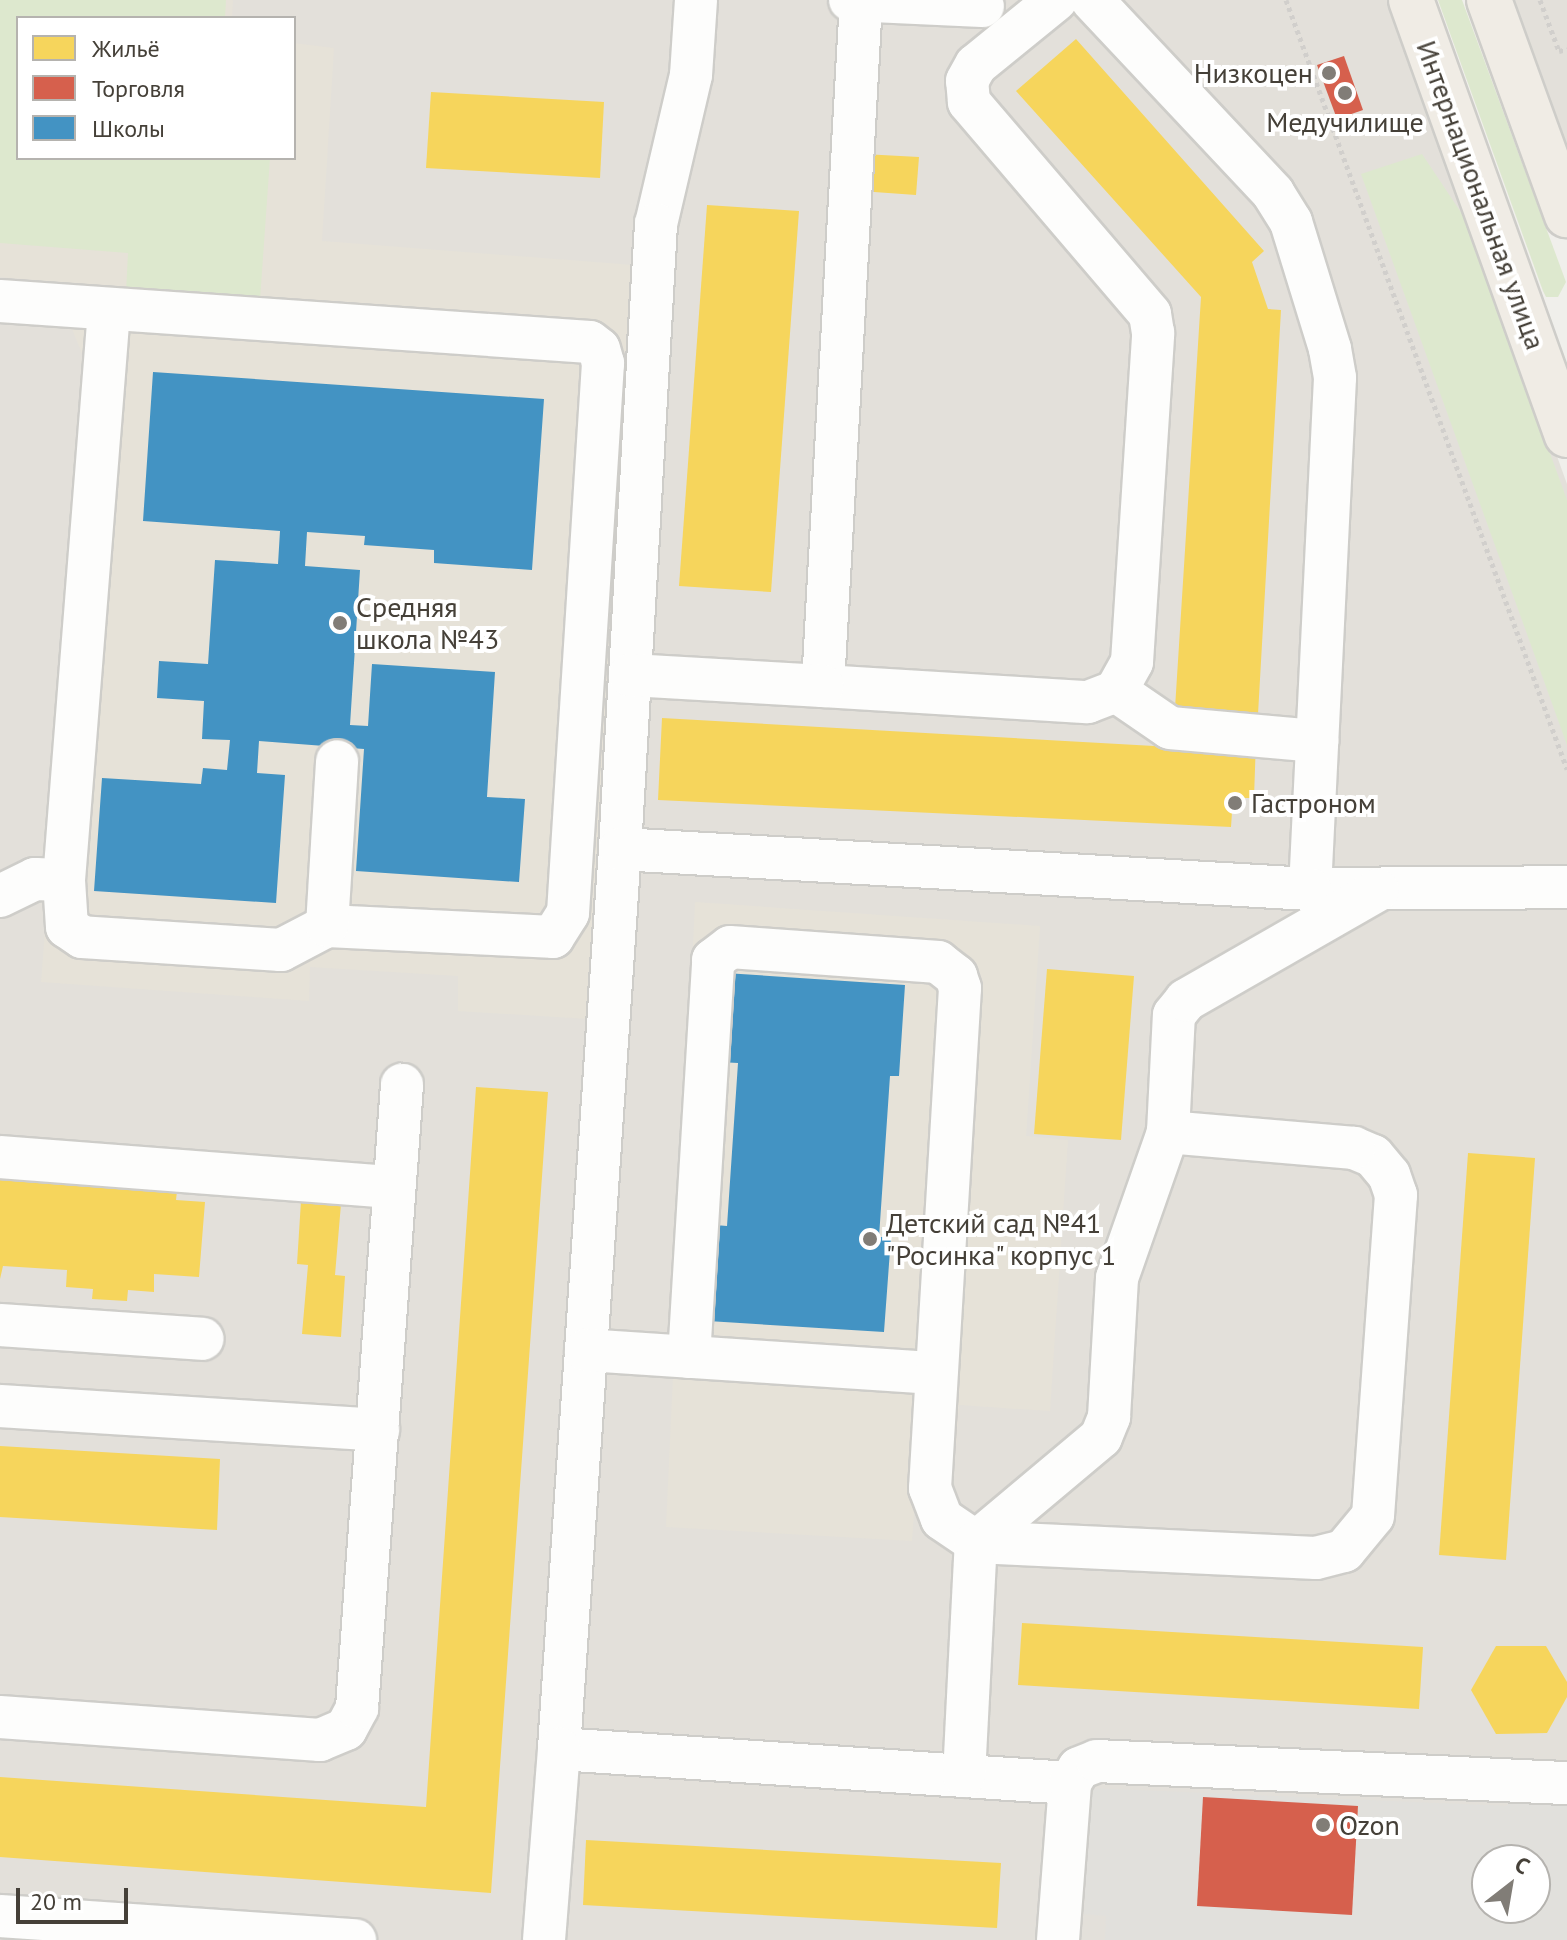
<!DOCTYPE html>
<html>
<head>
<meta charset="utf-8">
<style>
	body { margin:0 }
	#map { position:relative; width:1567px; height:1940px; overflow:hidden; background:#f0efeb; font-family:"PT Sans",sans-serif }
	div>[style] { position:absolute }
	.residential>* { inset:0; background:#e3e0da }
	.education>* { inset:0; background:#e6e2d8 }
	.green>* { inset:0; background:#dde8ce }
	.parking>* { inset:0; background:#e1e0dc }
	.homes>* { inset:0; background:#f6d55c }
	.shops>* { inset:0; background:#d6604d }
	.schools>* { inset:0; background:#4393c3 }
	.path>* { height:5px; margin-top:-2.5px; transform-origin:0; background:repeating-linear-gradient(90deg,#d1cfcc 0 4px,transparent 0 8px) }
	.roads { filter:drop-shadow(2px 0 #cecdc9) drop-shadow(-2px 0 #cecdc9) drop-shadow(0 2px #cecdc9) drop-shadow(0 -2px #cecdc9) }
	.minor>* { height:42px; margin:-21px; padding:0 21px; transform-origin:21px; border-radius:21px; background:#fdfdfc }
	.major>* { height:44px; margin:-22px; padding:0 22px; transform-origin:22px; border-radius:22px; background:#f0ece5 }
	.dots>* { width:22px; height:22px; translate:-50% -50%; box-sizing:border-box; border:4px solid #fff; border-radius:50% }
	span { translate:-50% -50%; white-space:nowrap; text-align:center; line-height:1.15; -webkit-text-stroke:8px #fff; paint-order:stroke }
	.poi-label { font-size:28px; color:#454038 }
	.right { translate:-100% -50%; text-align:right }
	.left { translate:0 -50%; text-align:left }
	.street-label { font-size:28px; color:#454038 }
	.legend { position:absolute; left:16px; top:16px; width:280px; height:144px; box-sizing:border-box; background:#fff; border:2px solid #b5b3af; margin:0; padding:10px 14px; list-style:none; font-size:24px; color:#454038 }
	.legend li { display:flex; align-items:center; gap:16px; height:40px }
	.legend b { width:40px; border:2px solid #b5b3af }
	.north { position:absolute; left:1471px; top:1844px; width:80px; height:80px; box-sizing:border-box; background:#fff; border:2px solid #b5b3af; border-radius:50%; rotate:31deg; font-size:22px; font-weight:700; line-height:32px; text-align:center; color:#454038 }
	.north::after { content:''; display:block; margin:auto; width:28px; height:36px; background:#817d77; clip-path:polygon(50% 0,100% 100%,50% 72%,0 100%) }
	.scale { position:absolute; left:16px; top:1888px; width:112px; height:36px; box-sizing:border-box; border:4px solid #454038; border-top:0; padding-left:10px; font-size:24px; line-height:28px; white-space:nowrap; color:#454038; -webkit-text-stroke:6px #fff; paint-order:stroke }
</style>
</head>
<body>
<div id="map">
	<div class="residential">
		<div style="clip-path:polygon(evenodd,0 0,1393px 0,1567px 484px,1567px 1940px,0 1940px,0 0,18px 18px,294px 18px,294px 158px,18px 158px,18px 18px,0 0,1487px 1860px,1535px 1860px,1535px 1908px,1487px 1908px,1487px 1860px)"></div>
		<div style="clip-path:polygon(1511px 0,1567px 0,1567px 154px)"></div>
	</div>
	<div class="education">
		<div style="clip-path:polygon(0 0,233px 0,232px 18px,18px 18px,18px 158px,294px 158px,294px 43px,334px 48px,322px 241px,633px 265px,589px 1019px,458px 1011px,458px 976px,310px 967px,309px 1001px,41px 982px,88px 368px,67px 317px,70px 283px,0 277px)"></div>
		<div style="clip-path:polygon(695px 902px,1040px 926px,1026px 1136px,1068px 1140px,1050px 1411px,959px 1405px,956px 1447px,919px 1445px,912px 1541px,666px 1527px)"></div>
	</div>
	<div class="green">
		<div style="clip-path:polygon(0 0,226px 0,225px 18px,18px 18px,18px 158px,270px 158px,260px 300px,126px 293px,128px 253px,0 243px)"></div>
		<div style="clip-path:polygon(1438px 0,1462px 0,1566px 282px,1558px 297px,1546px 297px,1543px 291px)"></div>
		<div style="clip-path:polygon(1422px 154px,1464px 217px,1567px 500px,1567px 745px,1361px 174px)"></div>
	</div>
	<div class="parking">
		<div style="clip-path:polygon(evenodd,1090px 1788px,1507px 1806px,1514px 1797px,1567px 1801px,1567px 1940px,1105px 1940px,1106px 1916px,1084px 1914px,1090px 1788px,1487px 1860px,1535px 1860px,1535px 1908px,1487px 1908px,1487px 1860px)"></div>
	</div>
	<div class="homes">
		<div style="clip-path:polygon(1076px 39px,1264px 251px,1252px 262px,1268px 309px,1281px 310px,1257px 732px,1174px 724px,1201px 297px,1016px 91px)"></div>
		<div style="clip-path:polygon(431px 92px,604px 102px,600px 178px,426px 168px)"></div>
		<div style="clip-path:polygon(863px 154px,919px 157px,916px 195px,860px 191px)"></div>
		<div style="clip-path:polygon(707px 205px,799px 211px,771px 592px,679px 586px)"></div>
		<div style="clip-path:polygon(662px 718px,1172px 747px,1256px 740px,1254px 798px,1233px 798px,1231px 827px,658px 800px)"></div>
		<div style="clip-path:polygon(1047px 969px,1134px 976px,1121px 1140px,1034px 1134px)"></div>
		<div style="clip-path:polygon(476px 1087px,548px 1092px,491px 1893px,0 1857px,0 1777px,426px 1807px)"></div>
		<div style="clip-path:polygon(1468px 1153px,1535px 1158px,1506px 1560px,1439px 1555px)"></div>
		<div style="clip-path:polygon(0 1178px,177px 1191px,176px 1200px,205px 1202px,199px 1277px,154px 1274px,154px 1292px,128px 1290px,127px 1301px,92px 1299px,93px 1289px,66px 1287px,67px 1270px,3px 1266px,0 1279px)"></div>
		<div style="clip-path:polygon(301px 1201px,341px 1204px,335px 1275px,345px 1276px,341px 1337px,302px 1334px,308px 1265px,297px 1264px)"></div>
		<div style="clip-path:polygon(0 1446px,220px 1459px,217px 1530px,0 1517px)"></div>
		<div style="clip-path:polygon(1022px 1623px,1423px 1647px,1419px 1709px,1018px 1685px)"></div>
		<div style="clip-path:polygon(1496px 1646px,1546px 1646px,1567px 1682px,1567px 1697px,1547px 1733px,1496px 1734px,1471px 1690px)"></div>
		<div style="clip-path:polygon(586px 1840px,1001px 1863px,997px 1928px,583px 1905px)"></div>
	</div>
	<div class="shops">
		<div style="clip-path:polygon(1344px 56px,1363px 110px,1337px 119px,1317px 65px)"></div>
		<div style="clip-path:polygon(1203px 1797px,1358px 1806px,1352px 1915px,1197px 1906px)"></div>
	</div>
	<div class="schools">
		<div style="clip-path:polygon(153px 372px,544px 399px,532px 570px,434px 563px,434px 550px,364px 545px,365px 536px,307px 532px,305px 566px,360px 570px,350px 725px,368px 726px,372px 664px,495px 672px,487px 797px,525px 799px,519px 882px,356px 871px,364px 749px,259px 741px,257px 773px,285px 775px,276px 903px,94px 891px,102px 778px,201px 784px,203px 768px,227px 770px,230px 740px,202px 739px,204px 701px,157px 698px,159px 661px,208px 664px,215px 560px,278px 564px,280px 531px,143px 521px)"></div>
		<div style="clip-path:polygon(725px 973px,905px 985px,899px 1076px,890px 1076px,879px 1237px,891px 1237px,884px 1332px,708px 1321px,715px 1225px,727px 1226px,738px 1063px,719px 1062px)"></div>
	</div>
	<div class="path">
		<div style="left:1286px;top:0;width:819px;rotate:69.93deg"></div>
		<div style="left:1540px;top:0;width:54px;rotate:69.6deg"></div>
		<div style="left:1559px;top:51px;width:8px;rotate:-14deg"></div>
	</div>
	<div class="roads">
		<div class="minor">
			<div style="left:696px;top:0;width:75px;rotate:93.8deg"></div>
			<div style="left:691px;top:75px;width:153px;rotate:103.2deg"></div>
			<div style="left:656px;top:224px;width:626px;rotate:93.3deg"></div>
			<div style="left:620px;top:849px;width:902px;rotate:93.88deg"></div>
			<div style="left:559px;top:1749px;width:512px;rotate:3.81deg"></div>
			<div style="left:850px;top:0;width:133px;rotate:2.6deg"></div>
			<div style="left:1092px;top:0;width:265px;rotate:46.8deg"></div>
			<div style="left:1273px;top:193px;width:34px;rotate:58deg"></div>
			<div style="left:1291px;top:222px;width:133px;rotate:72.9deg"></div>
			<div style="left:1330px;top:349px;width:29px;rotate:80deg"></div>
			<div style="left:1335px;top:378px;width:512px;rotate:92.8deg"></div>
			<div style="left:1310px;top:889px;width:257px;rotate:-0.4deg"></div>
			<div style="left:861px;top:1px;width:686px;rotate:93.18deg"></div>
			<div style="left:823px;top:686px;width:265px;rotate:3.5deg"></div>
			<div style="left:1088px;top:702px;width:30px;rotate:-21deg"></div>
			<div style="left:1116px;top:691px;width:33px;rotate:-61deg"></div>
			<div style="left:1132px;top:662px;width:330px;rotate:-86.3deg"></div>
			<div style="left:1153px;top:333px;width:19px;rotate:-99deg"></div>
			<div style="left:1150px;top:314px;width:279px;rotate:-130.5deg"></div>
			<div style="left:969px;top:102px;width:21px;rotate:-95deg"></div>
			<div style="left:967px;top:81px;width:18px;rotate:-61deg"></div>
			<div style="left:976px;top:65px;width:103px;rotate:-39.1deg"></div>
			<div style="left:0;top:301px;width:591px;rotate:3.98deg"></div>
			<div style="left:590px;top:342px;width:11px;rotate:38deg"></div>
			<div style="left:599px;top:349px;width:15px;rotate:74deg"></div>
			<div style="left:603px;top:363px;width:551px;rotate:93.64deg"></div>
			<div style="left:568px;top:913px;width:28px;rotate:122deg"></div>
			<div style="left:553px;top:937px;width:226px;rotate:-177.2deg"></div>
			<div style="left:327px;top:926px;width:52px;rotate:152.4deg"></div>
			<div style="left:281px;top:950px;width:199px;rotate:-176.3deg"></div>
			<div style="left:82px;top:937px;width:18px;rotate:-146deg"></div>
			<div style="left:67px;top:927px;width:47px;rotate:-93.7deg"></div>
			<div style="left:64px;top:880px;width:571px;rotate:-85.48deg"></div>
			<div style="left:630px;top:675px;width:193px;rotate:3.3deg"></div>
			<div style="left:1116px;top:691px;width:65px;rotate:34.4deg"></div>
			<div style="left:1170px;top:728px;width:148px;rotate:5.1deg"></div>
			<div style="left:620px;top:849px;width:691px;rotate:3.32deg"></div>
			<div style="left:0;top:896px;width:39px;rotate:-26deg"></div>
			<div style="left:35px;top:879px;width:29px;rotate:2deg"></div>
			<div style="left:327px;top:926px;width:165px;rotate:-86.5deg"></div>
			<div style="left:0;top:1157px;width:395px;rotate:4.4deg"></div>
			<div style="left:0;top:1325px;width:203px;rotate:3.9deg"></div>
			<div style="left:586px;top:1350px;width:351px;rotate:3.8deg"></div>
			<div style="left:689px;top:1357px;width:398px;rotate:-86.5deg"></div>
			<div style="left:713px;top:960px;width:21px;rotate:-37deg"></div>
			<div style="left:730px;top:947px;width:209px;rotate:4.1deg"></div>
			<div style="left:938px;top:962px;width:23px;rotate:38deg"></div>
			<div style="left:956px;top:976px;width:13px;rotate:72deg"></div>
			<div style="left:960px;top:988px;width:501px;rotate:93.43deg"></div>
			<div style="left:930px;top:1488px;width:33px;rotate:69deg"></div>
			<div style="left:942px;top:1519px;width:41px;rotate:34.1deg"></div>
			<div style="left:976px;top:1542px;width:340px;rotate:2.7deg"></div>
			<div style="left:1316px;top:1558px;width:29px;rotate:-14deg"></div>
			<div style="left:1344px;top:1551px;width:45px;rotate:-50.4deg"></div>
			<div style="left:1373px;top:1516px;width:322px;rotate:-85.9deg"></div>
			<div style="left:1396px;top:1195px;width:21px;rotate:-109deg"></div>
			<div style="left:1389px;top:1175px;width:25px;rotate:-130deg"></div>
			<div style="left:1373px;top:1156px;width:21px;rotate:-157deg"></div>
			<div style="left:1354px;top:1148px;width:187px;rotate:-175.1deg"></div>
			<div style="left:0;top:1406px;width:379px;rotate:3.6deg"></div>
			<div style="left:0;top:1717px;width:321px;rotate:4.1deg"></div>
			<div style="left:320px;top:1740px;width:28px;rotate:-23deg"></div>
			<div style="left:346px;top:1729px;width:24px;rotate:-62deg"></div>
			<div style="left:357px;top:1708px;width:625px;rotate:-85.87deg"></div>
			<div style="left:964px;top:1776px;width:234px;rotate:-87.1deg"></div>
			<div style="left:976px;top:1542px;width:163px;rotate:-40deg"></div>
			<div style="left:1101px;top:1437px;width:22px;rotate:-68deg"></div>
			<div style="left:1109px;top:1417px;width:139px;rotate:-86.7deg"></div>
			<div style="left:1117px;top:1278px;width:155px;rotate:-70.7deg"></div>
			<div style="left:1168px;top:1132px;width:117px;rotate:-87.1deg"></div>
			<div style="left:1174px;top:1015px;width:19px;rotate:-51deg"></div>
			<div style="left:1186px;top:1000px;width:221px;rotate:-29.8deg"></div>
			<div style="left:0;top:1916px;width:356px;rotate:3.9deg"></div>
			<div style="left:544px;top:1940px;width:192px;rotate:-85.5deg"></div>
			<div style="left:1058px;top:1940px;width:157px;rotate:-85.6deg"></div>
			<div style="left:1070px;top:1783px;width:17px;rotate:-59deg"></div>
			<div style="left:1079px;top:1768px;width:19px;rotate:-21deg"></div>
			<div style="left:1097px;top:1761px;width:471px;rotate:2.7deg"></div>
		</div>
		<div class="major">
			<div style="left:1411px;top:0;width:462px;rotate:70.3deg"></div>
			<div style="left:1489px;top:0;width:229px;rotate:70.1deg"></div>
		</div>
	</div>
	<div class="dots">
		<div style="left:1329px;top:73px;background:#817d77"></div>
		<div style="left:1345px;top:93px;background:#817d77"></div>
		<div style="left:340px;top:623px;background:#817d77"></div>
		<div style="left:1235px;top:803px;background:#817d77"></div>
		<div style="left:870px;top:1239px;background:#817d77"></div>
		<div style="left:1323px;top:1825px;background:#817d77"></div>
	</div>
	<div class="poi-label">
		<span class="right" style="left:1313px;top:73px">Низкоцен</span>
		<span style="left:1345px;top:122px">Медучилище</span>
		<span class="left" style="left:356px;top:623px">Средняя<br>школа №43</span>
		<span class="left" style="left:1251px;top:803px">Гастроном</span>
		<span class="left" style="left:886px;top:1239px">Детский сад №41<br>"Росинка" корпус 1</span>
		<span class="left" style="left:1339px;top:1825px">Ozon</span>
	</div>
	<div class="street-label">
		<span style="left:1481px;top:195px;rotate:70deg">Интернациональная улица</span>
	</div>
	<ul class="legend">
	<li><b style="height:22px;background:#f6d55c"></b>Жильё</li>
	<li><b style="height:22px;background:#d6604d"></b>Торговля</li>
	<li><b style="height:22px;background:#4393c3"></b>Школы</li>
	</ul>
	<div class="north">С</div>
	<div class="scale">20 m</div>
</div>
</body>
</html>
